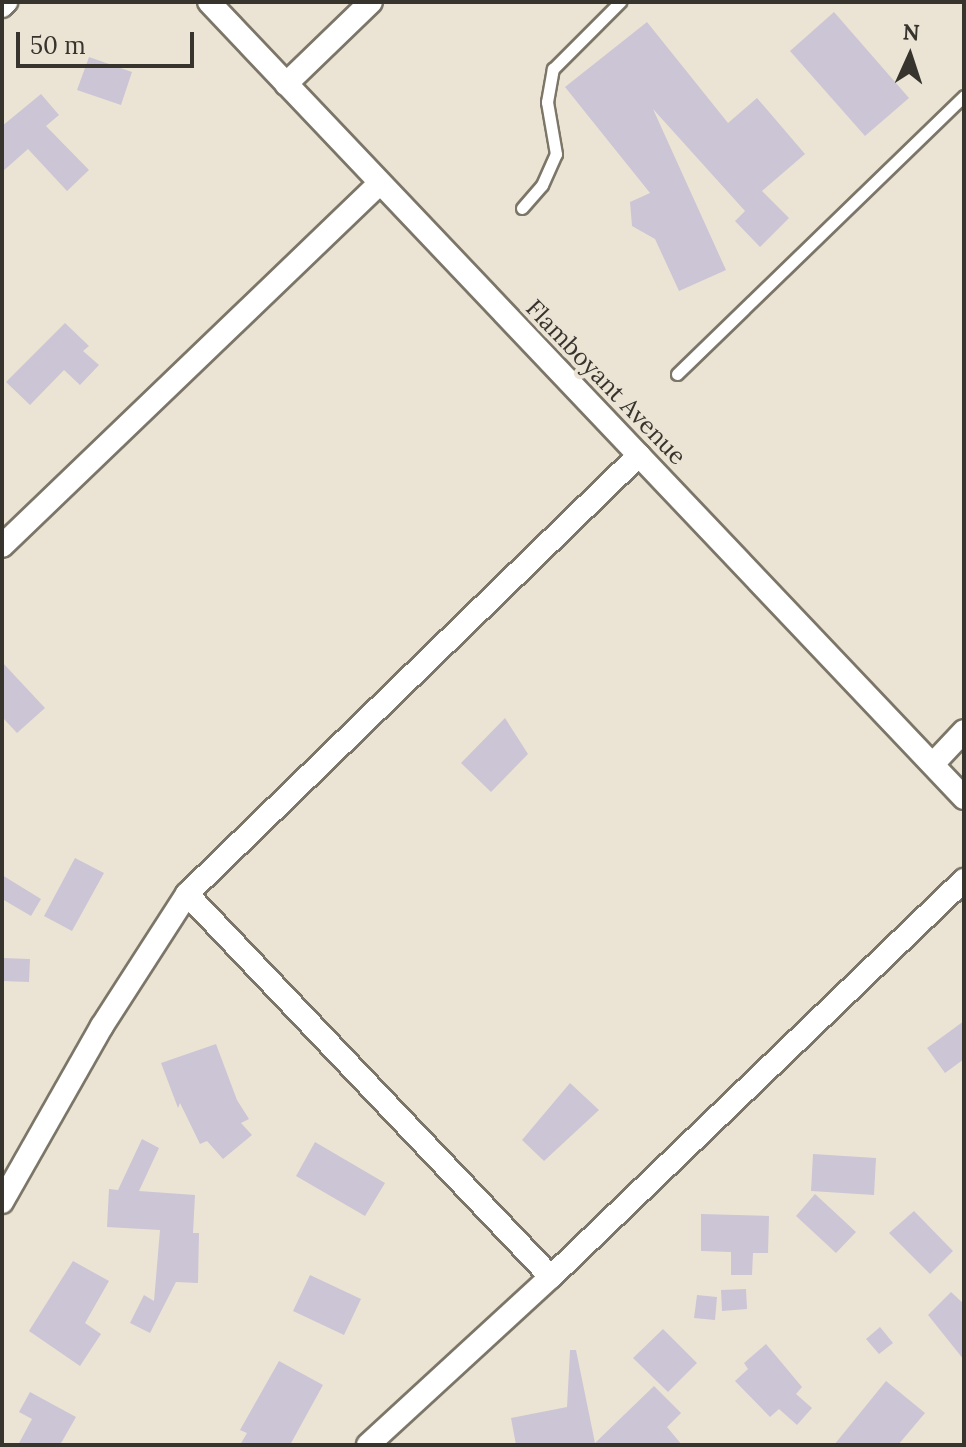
<!DOCTYPE html>
<html>
<head>
<meta charset="utf-8">
<style>
	body { margin:0 }
	#map { position:relative; width:966px; height:1447px; overflow:hidden; background:#ebe4d4; font-family:Lora,serif }
	div>[style] { position:absolute }
	.building>* { inset:0; background:#ccc5d5 }
	.roads { filter:drop-shadow(2px 0 #7c7668) drop-shadow(-2px 0 #7c7668) drop-shadow(0 2px #7c7668) drop-shadow(0 -2px #7c7668) }
	.lane>* { height:11px; margin:-5.5px; padding:0 5.5px; transform-origin:5.5px; border-radius:5.5px; background:#fff }
	.street>* { height:22px; margin:-11px; padding:0 11px; transform-origin:11px; border-radius:11px; background:#fff }
	span { translate:-50% -50%; white-space:nowrap; text-align:center; line-height:1.15; -webkit-text-stroke:8px #ebe4d4; paint-order:stroke }
	.street-label { font-size:24px; color:#37342e }
	.frame { position:absolute; inset:0; border:4px solid #37342e; pointer-events:none }
	.north { position:absolute; left:870px; top:16px; width:80px; height:80px; -webkit-text-stroke:6px #ebe4d4; paint-order:stroke; rotate:3deg; font-size:22px; font-weight:700; line-height:32px; text-align:center; color:#37342e }
	.north::after { content:''; display:block; margin:auto; width:28px; height:36px; background:#37342e; clip-path:polygon(50% 0,100% 100%,50% 72%,0 100%) }
	.scale { position:absolute; left:16px; top:32px; width:178px; height:36px; box-sizing:border-box; border:4px solid #37342e; border-top:0; padding-left:10px; font-size:24px; line-height:28px; white-space:nowrap; color:#37342e; -webkit-text-stroke:6px #ebe4d4; paint-order:stroke }
</style>
</head>
<body>
<div id="map">
	<div class="building">
		<div style="clip-path:polygon(834px 12px,909px 98px,865px 136px,790px 51px)"></div>
		<div style="clip-path:polygon(647px 22px,728px 123px,757px 98px,805px 154px,762px 191px,789px 218px,760px 247px,735px 221px,745px 211px,653px 109px,726px 270px,679px 291px,655px 239px,632px 226px,630px 202px,650px 193px,565px 87px)"></div>
		<div style="clip-path:polygon(89px 57px,132px 72px,121px 105px,77px 90px)"></div>
		<div style="clip-path:polygon(41px 94px,59px 115px,46px 126px,89px 170px,67px 191px,28px 149px,2px 172px,2px 126px)"></div>
		<div style="clip-path:polygon(65px 323px,89px 346px,83px 351px,99px 365px,80px 385px,64px 370px,30px 405px,6px 382px)"></div>
		<div style="clip-path:polygon(2px 662px,45px 708px,17px 733px,2px 717px)"></div>
		<div style="clip-path:polygon(505px 718px,528px 754px,491px 792px,461px 763px)"></div>
		<div style="clip-path:polygon(75px 858px,104px 873px,72px 931px,44px 916px)"></div>
		<div style="clip-path:polygon(2px 875px,41px 899px,31px 916px,2px 899px)"></div>
		<div style="clip-path:polygon(2px 958px,30px 959px,29px 982px,2px 981px)"></div>
		<div style="clip-path:polygon(964px 1021px,964px 1059px,945px 1073px,927px 1048px)"></div>
		<div style="clip-path:polygon(216px 1044px,237px 1100px,249px 1119px,241px 1123px,252px 1135px,223px 1159px,207px 1141px,200px 1144px,180px 1103px,178px 1108px,161px 1063px)"></div>
		<div style="clip-path:polygon(570px 1083px,599px 1110px,544px 1161px,522px 1140px)"></div>
		<div style="clip-path:polygon(142px 1139px,159px 1148px,139px 1191px,195px 1195px,193px 1233px,199px 1233px,198px 1283px,176px 1282px,150px 1333px,130px 1323px,144px 1295px,154px 1301px,160px 1230px,107px 1227px,109px 1189px,118px 1190px)"></div>
		<div style="clip-path:polygon(315px 1142px,385px 1183px,365px 1216px,296px 1176px)"></div>
		<div style="clip-path:polygon(813px 1154px,876px 1158px,874px 1195px,811px 1191px)"></div>
		<div style="clip-path:polygon(815px 1194px,856px 1232px,836px 1253px,796px 1216px)"></div>
		<div style="clip-path:polygon(914px 1211px,953px 1251px,930px 1274px,889px 1233px)"></div>
		<div style="clip-path:polygon(701px 1214px,769px 1216px,768px 1253px,753px 1253px,752px 1275px,731px 1275px,731px 1252px,701px 1251px)"></div>
		<div style="clip-path:polygon(73px 1261px,109px 1281px,85px 1323px,101px 1334px,80px 1366px,29px 1331px)"></div>
		<div style="clip-path:polygon(310px 1275px,361px 1299px,344px 1335px,293px 1311px)"></div>
		<div style="clip-path:polygon(746px 1289px,747px 1309px,722px 1311px,721px 1290px)"></div>
		<div style="clip-path:polygon(951px 1292px,964px 1304px,964px 1360px,928px 1315px)"></div>
		<div style="clip-path:polygon(697px 1295px,717px 1297px,715px 1320px,694px 1318px)"></div>
		<div style="clip-path:polygon(880px 1327px,893px 1343px,879px 1354px,866px 1339px)"></div>
		<div style="clip-path:polygon(663px 1329px,697px 1363px,668px 1392px,633px 1358px)"></div>
		<div style="clip-path:polygon(766px 1344px,802px 1387px,796px 1394px,812px 1408px,797px 1425px,779px 1409px,770px 1417px,735px 1381px,748px 1369px,744px 1363px)"></div>
		<div style="clip-path:polygon(570px 1350px,576px 1350px,595px 1443px,654px 1386px,681px 1413px,667px 1427px,682px 1445px,516px 1445px,511px 1418px,567px 1407px)"></div>
		<div style="clip-path:polygon(279px 1361px,323px 1385px,290px 1445px,240px 1445px,247px 1433px,240px 1430px)"></div>
		<div style="clip-path:polygon(886px 1381px,925px 1413px,898px 1445px,834px 1445px)"></div>
		<div style="clip-path:polygon(30px 1392px,76px 1417px,60px 1445px,18px 1445px,32px 1419px,19px 1412px)"></div>
	</div>
	<div class="roads">
		<div class="lane">
			<div style="left:522px;top:208px;width:30px;rotate:-49deg"></div>
			<div style="left:542px;top:185px;width:34px;rotate:-66deg"></div>
			<div style="left:556px;top:154px;width:53px;rotate:-99.8deg"></div>
			<div style="left:547px;top:102px;width:34px;rotate:-80deg"></div>
			<div style="left:553px;top:69px;width:95px;rotate:-45deg"></div>
			<div style="left:677px;top:374px;width:400px;rotate:-44.1deg"></div>
		</div>
		<div class="street">
			<div style="left:209px;top:2px;width:1097px;rotate:46.51deg"></div>
			<div style="left:2px;top:6px;width:6px;rotate:-45deg"></div>
			<div style="left:286px;top:84px;width:118px;rotate:-44deg"></div>
			<div style="left:2px;top:546px;width:524px;rotate:-43.84deg"></div>
			<div style="left:933px;top:764px;width:45px;rotate:-46.8deg"></div>
			<div style="left:187px;top:894px;width:528px;rotate:46.46deg"></div>
			<div style="left:2px;top:1202px;width:202px;rotate:-60.4deg"></div>
			<div style="left:102px;top:1026px;width:157px;rotate:-57.2deg"></div>
			<div style="left:187px;top:894px;width:630px;rotate:-44.16deg"></div>
			<div style="left:368px;top:1445px;width:248px;rotate:-42.6deg"></div>
			<div style="left:551px;top:1277px;width:573px;rotate:-43.87deg"></div>
		</div>
	</div>
	<div class="street-label">
		<span style="left:606px;top:382px;rotate:46deg">Flamboyant Avenue</span>
	</div>
	<div class="frame"></div>
	<div class="north">N</div>
	<div class="scale">50 m</div>
</div>
</body>
</html>
